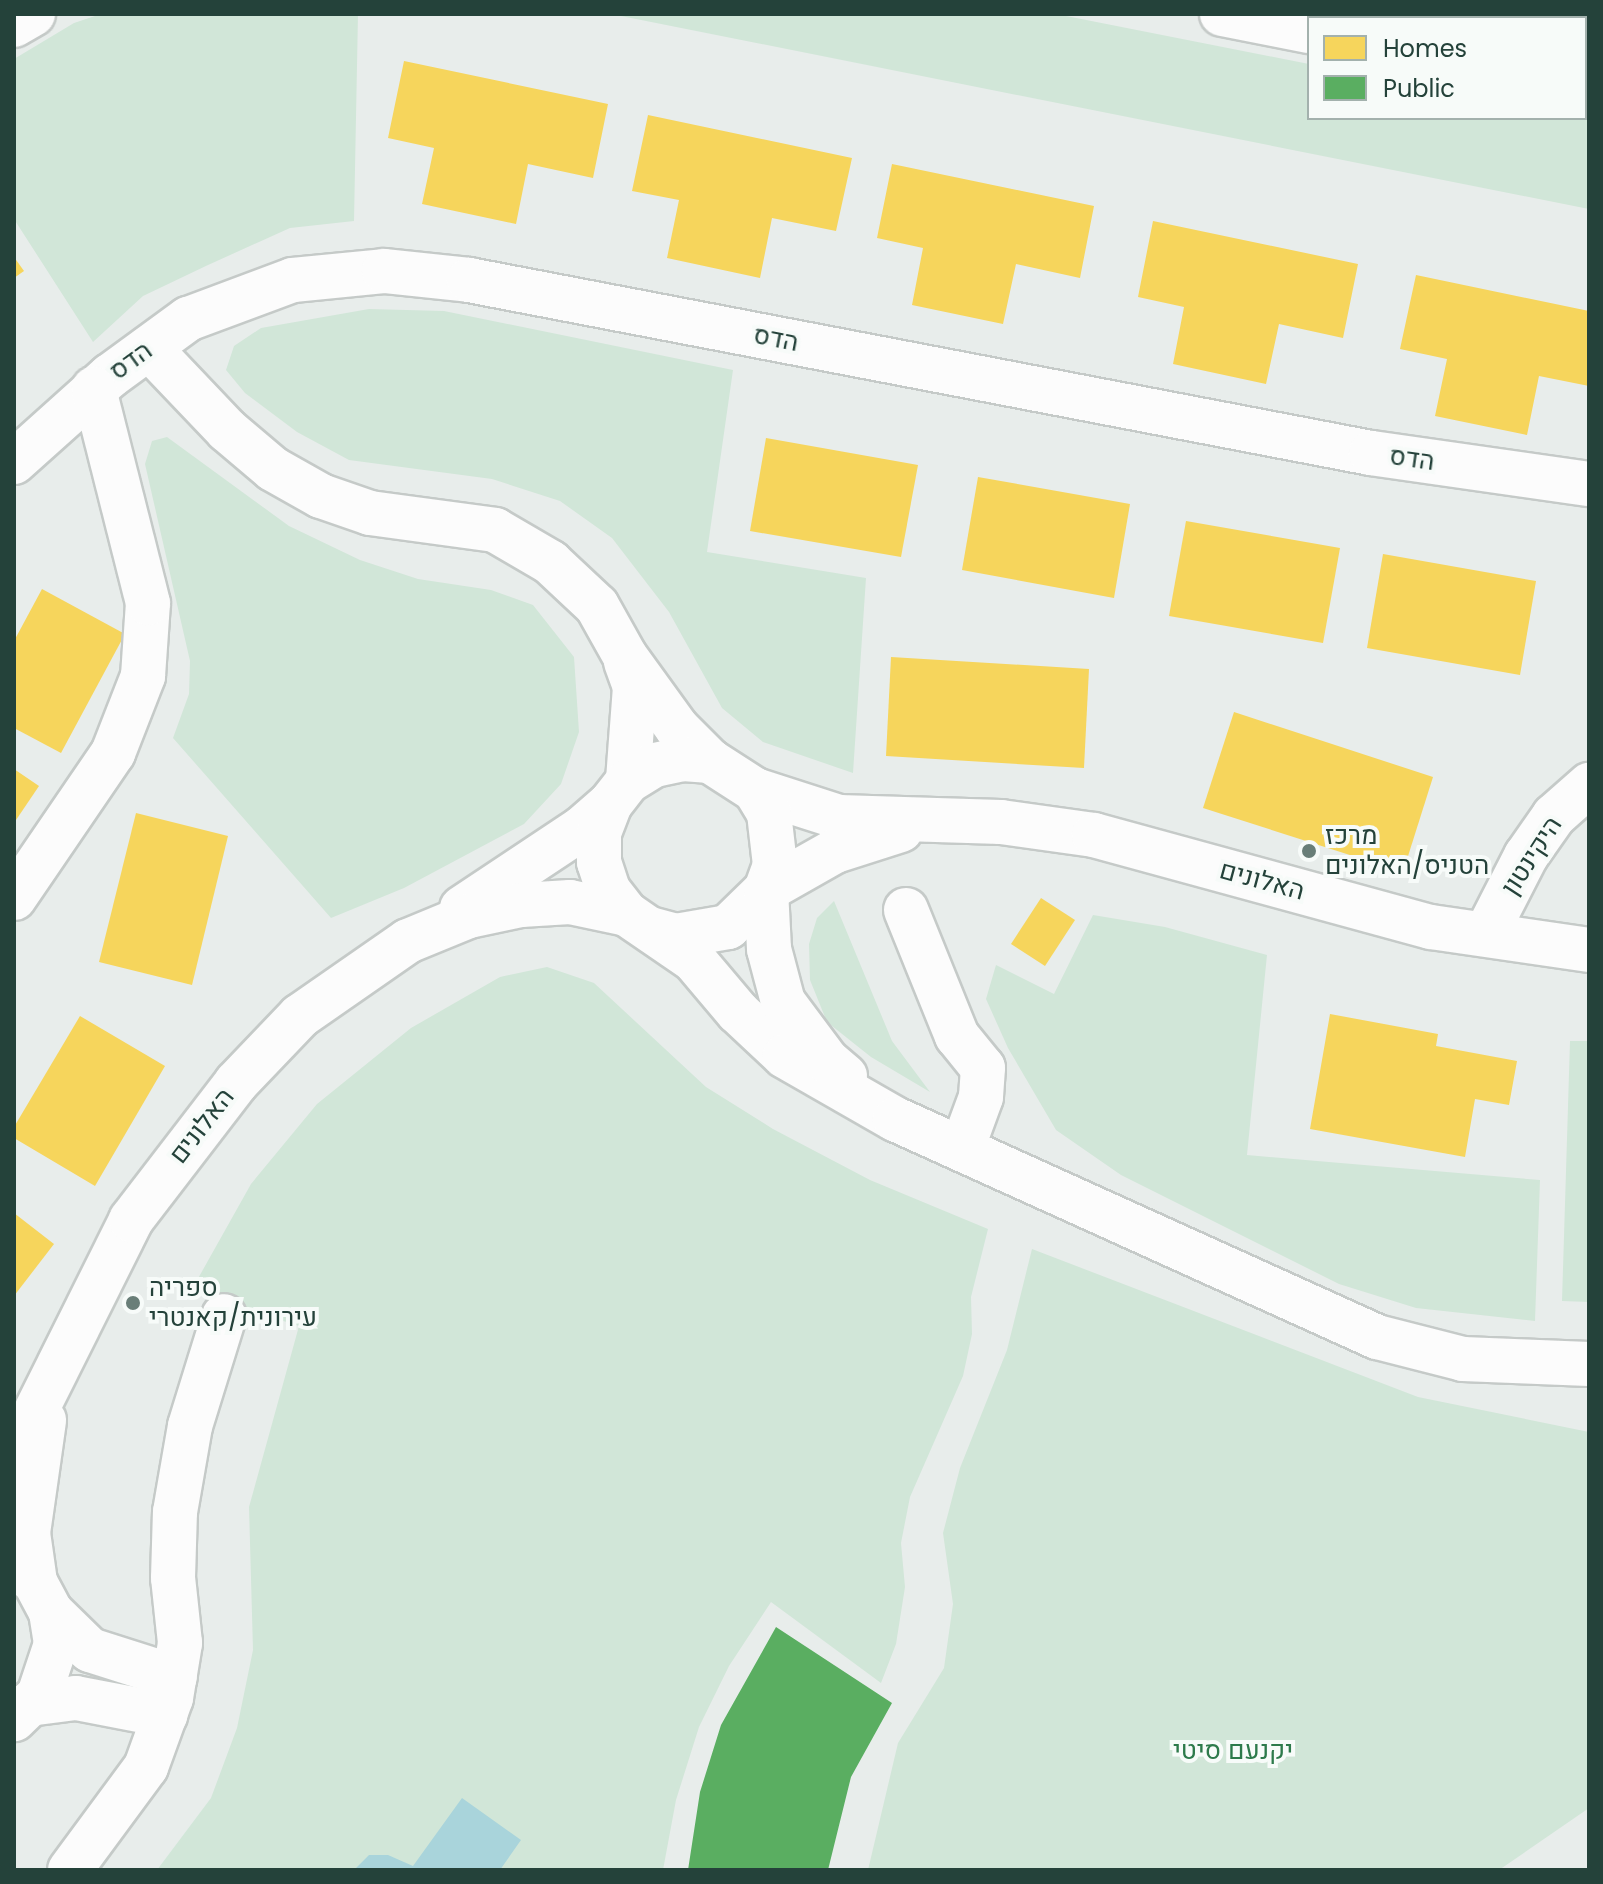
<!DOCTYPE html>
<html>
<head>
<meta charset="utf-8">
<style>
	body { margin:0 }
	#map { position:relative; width:1603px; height:1884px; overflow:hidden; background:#e8edeb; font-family:Poppins,Heebo,sans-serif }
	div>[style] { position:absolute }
	.green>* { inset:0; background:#d1e6d8 }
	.water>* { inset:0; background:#a9d4db }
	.homes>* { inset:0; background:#f6d55c }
	.public>* { inset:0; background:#5aae61 }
	.roads { filter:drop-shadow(2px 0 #c5cac8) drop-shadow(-2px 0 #c5cac8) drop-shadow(0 2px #c5cac8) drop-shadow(0 -2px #c5cac8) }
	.minor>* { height:44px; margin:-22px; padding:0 22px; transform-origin:22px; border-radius:22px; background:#fcfcfc }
	.dots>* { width:22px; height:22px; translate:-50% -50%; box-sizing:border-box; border:4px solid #f7fbf9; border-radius:50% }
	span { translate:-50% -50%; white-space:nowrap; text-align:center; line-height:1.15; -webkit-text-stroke:8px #f7fbf9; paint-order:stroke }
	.street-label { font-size:26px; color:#24423a }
	.poi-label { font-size:26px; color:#24423a }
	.left { translate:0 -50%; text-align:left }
	.park-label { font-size:26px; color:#2d7a4b }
	.frame { position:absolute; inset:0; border:16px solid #24423a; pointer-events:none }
	.legend { position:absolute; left:1307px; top:16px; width:280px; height:104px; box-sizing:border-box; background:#f7fbf9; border:2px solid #a3b1ad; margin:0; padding:10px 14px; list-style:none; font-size:24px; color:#24423a }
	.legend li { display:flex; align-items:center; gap:16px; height:40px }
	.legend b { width:40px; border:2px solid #a3b1ad }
</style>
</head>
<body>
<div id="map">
	<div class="green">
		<div style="clip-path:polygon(101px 14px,358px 14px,354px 221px,290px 228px,208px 265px,143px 296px,93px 342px,14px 219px,14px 59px,74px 23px)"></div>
		<div style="clip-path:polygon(611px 14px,1056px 14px,1309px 64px,1309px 118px,1589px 120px,1589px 209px)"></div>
		<div style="clip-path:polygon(369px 309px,444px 311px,733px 370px,707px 552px,866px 578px,853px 773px,763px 742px,722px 708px,669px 612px,612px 538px,560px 501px,492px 479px,349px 460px,297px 432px,245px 393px,226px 370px,234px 346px,261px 328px)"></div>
		<div style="clip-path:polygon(167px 437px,289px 526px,360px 560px,418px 579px,491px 590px,533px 605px,574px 657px,579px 732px,561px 784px,524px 824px,404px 888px,331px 918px,173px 738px,189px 694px,190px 661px,145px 464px,152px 441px)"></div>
		<div style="clip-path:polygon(834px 901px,892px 1041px,930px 1092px,871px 1057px,827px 1022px,810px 980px,809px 944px,817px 918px)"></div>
		<div style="clip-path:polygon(1093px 915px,1165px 927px,1267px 955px,1247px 1155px,1540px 1180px,1535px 1321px,1416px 1308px,1339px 1284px,1121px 1175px,1056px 1130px,1008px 1048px,986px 999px,996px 965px,1054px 994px)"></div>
		<div style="clip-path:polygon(547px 967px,594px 983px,706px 1087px,773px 1129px,870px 1180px,988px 1229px,971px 1297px,972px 1334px,963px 1376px,910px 1497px,901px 1543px,905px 1587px,896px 1644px,881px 1683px,771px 1602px,729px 1666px,699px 1727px,676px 1800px,663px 1870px,157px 1870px,211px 1798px,237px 1728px,253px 1650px,249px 1507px,299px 1326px,191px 1291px,251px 1184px,317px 1104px,411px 1028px,500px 977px)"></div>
		<div style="clip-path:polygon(1570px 1041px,1589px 1041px,1589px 1302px,1562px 1301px)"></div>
		<div style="clip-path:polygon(1032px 1249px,1418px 1397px,1589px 1432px,1589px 1808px,1499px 1870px,868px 1870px,898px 1743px,944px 1668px,953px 1604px,943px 1533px,960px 1468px,1007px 1350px)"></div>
	</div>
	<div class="water">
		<div style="clip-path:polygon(462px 1798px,521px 1840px,500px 1870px,354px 1870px,369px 1855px,388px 1855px,413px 1866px)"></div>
	</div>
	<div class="homes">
		<div style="clip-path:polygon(404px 61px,608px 104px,593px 178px,528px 164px,516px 224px,422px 204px,434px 148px,388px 138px)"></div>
		<div style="clip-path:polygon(648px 115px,852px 158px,836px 231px,772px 218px,760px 278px,667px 258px,679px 200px,632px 191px)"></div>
		<div style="clip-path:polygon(892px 164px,1094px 206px,1080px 278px,1016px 264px,1003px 324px,912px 305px,923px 248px,877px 238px)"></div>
		<div style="clip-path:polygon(1153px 221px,1358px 264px,1343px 338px,1279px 324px,1266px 384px,1173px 364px,1184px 307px,1138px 297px)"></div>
		<div style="clip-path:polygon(14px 257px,24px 271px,14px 278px)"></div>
		<div style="clip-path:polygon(1416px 275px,1589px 311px,1589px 386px,1539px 376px,1527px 435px,1435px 416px,1447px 359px,1400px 349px)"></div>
		<div style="clip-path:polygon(766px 438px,918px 465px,901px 557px,750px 531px)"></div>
		<div style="clip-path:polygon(978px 477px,1130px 504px,1114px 598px,962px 570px)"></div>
		<div style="clip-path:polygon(1186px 521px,1340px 548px,1323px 643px,1169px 616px)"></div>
		<div style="clip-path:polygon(1383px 554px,1536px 581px,1520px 675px,1367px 648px)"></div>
		<div style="clip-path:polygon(42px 589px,125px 634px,61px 753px,14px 728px,14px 641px)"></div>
		<div style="clip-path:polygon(891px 657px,1089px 669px,1084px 768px,886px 756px)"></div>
		<div style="clip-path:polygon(1234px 712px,1433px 777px,1403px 872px,1203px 808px)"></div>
		<div style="clip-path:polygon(14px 769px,39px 786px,14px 823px)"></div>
		<div style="clip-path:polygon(136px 813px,228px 836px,192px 985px,99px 962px)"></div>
		<div style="clip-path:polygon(1041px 898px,1075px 920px,1045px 966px,1011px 944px)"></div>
		<div style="clip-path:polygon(1330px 1014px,1438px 1034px,1436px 1046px,1517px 1061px,1509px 1105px,1475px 1099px,1465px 1157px,1310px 1129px)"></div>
		<div style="clip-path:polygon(80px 1016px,165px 1066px,95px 1186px,14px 1138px,14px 1127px)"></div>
		<div style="clip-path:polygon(14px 1213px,54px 1244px,14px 1296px)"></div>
	</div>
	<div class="public">
		<div style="clip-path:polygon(776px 1627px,892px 1703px,851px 1777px,828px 1870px,688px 1870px,700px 1792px,721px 1725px)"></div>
	</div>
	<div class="roads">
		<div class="minor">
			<div style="left:1222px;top:14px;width:89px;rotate:11.1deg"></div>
			<div style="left:14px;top:25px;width:22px;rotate:-30deg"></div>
			<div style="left:1585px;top:86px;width:4px;rotate:14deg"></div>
			<div style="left:149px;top:348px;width:113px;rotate:46.4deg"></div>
			<div style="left:227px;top:430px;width:60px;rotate:40.3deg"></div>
			<div style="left:273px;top:469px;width:55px;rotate:29.4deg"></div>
			<div style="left:321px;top:496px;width:52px;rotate:19.1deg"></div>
			<div style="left:370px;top:513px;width:126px;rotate:7.7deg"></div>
			<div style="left:495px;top:530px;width:64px;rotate:30.2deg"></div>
			<div style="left:550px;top:562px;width:64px;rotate:43.1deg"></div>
			<div style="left:597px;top:606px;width:57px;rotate:60.8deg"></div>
			<div style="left:625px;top:656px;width:89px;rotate:54.2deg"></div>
			<div style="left:677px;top:728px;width:47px;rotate:45deg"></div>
			<div style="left:14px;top:462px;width:129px;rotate:-41.9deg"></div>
			<div style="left:110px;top:376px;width:97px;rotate:-36.2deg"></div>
			<div style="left:188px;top:319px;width:112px;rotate:-20.4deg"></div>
			<div style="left:293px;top:280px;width:91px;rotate:-5.6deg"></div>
			<div style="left:384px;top:271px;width:85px;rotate:6deg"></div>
			<div style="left:469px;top:280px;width:918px;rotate:10.86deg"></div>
			<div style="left:1371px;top:453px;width:220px;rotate:8.1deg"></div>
			<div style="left:626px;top:662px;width:27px;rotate:70deg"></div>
			<div style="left:635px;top:687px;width:94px;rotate:94.3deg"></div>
			<div style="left:755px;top:790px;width:88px;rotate:17.8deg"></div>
			<div style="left:839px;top:817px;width:162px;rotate:1.8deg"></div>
			<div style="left:1001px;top:822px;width:94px;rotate:8deg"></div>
			<div style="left:1094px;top:835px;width:349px;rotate:15.3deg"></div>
			<div style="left:1431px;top:927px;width:160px;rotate:8.3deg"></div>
			<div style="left:14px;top:898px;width:176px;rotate:-55.7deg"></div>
			<div style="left:113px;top:753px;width:83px;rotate:-68.7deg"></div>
			<div style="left:143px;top:676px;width:73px;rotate:-86.1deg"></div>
			<div style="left:148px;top:603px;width:221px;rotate:-104.2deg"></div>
			<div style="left:462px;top:908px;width:143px;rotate:-33.6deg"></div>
			<div style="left:581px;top:829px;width:38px;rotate:-41deg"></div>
			<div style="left:906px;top:910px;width:136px;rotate:68deg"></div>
			<div style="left:957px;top:1036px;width:41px;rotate:50.9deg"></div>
			<div style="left:983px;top:1068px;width:29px;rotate:94deg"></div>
			<div style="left:981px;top:1097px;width:55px;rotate:110.1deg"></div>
			<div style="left:650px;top:929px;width:27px;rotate:15deg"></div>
			<div style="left:676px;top:936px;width:53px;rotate:-9.8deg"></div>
			<div style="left:728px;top:927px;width:53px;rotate:-44.2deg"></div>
			<div style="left:766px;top:890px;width:27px;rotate:-70deg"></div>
			<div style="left:775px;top:865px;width:52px;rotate:-96.6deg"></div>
			<div style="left:769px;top:813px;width:27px;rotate:-121deg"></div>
			<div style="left:755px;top:790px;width:54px;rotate:-147.2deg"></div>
			<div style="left:710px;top:761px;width:27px;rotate:-176deg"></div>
			<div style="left:683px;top:759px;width:30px;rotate:168deg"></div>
			<div style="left:654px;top:765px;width:31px;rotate:148deg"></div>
			<div style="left:628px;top:781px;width:29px;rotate:128deg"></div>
			<div style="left:610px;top:804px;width:30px;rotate:111deg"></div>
			<div style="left:599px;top:832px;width:30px;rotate:90deg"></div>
			<div style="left:599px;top:862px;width:29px;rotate:72deg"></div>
			<div style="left:608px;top:890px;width:31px;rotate:52deg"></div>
			<div style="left:627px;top:914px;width:81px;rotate:34.5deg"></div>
			<div style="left:694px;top:960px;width:68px;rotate:49.8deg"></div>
			<div style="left:738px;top:1012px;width:64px;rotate:43.1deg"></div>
			<div style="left:785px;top:1056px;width:127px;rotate:29.8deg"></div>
			<div style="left:895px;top:1119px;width:529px;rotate:24.34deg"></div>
			<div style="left:1377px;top:1337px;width:89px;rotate:14.3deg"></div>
			<div style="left:1463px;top:1359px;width:126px;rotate:2.3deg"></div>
			<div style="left:1486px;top:934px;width:88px;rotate:-62.9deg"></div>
			<div style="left:1526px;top:856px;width:49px;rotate:-55deg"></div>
			<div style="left:1554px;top:816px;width:47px;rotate:-41.5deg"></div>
			<div style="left:845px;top:1076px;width:23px;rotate:-140deg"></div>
			<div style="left:827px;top:1061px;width:74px;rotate:-126.7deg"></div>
			<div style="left:783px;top:1002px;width:55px;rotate:-104.8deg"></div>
			<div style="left:769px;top:949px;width:59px;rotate:-92.9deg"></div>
			<div style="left:766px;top:890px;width:79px;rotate:-29.5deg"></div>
			<div style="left:835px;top:851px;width:69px;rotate:-17.7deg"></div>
			<div style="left:14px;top:1455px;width:263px;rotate:-63.5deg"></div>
			<div style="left:131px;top:1220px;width:173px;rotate:-52.5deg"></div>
			<div style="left:236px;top:1083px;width:93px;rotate:-46.3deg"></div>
			<div style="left:300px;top:1016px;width:131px;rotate:-34.8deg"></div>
			<div style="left:408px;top:941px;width:66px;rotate:-22.3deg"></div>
			<div style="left:469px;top:916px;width:53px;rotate:-11.9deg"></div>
			<div style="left:521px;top:905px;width:49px;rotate:-3.5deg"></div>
			<div style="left:570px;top:902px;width:58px;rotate:11.9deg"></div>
			<div style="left:14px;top:1566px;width:26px;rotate:37deg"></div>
			<div style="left:35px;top:1582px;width:34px;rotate:62deg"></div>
			<div style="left:51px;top:1612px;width:32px;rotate:81deg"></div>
			<div style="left:56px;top:1644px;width:54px;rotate:108.4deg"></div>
			<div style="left:39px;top:1695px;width:35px;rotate:136deg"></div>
			<div style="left:35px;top:1582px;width:49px;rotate:-98.1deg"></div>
			<div style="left:28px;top:1533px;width:114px;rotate:-81.9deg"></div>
			<div style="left:51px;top:1612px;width:54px;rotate:44.3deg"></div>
			<div style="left:90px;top:1650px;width:89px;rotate:17.6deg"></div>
			<div style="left:29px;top:1704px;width:47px;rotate:-7.3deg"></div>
			<div style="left:76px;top:1698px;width:91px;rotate:10.8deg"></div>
			<div style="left:70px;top:1870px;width:128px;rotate:-53.6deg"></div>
			<div style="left:146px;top:1767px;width:73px;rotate:-70.1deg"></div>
			<div style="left:171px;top:1698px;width:56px;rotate:-80.7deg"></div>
			<div style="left:180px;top:1643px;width:65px;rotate:-96.1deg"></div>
			<div style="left:173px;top:1578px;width:66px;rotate:-88.3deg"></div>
			<div style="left:175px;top:1512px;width:87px;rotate:-80.1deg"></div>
			<div style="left:190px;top:1426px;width:115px;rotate:-72.8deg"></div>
		</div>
	</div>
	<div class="dots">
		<div style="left:1309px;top:851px;background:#697e78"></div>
		<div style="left:133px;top:1303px;background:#697e78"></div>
	</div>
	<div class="street-label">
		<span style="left:776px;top:339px;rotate:11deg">הדס</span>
		<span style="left:131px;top:361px;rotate:-36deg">הדס</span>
		<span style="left:1412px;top:459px;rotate:8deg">הדס</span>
		<span style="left:1532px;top:856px;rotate:-57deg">היקינטון</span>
		<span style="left:1262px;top:881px;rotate:15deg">האלונים</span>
		<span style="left:202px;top:1126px;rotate:-52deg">האלונים</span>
	</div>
	<div class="poi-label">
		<span class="left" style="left:1325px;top:851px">מרכז<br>הטניס/האלונים</span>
		<span class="left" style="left:149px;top:1303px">ספריה<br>עירונית/קאנטרי</span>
	</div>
	<div class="park-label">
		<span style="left:1233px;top:1751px">יקנעם סיטי</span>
	</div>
	<div class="frame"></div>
	<ul class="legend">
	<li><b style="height:22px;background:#f6d55c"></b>Homes</li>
	<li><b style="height:22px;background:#5aae61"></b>Public</li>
	</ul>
</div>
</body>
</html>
